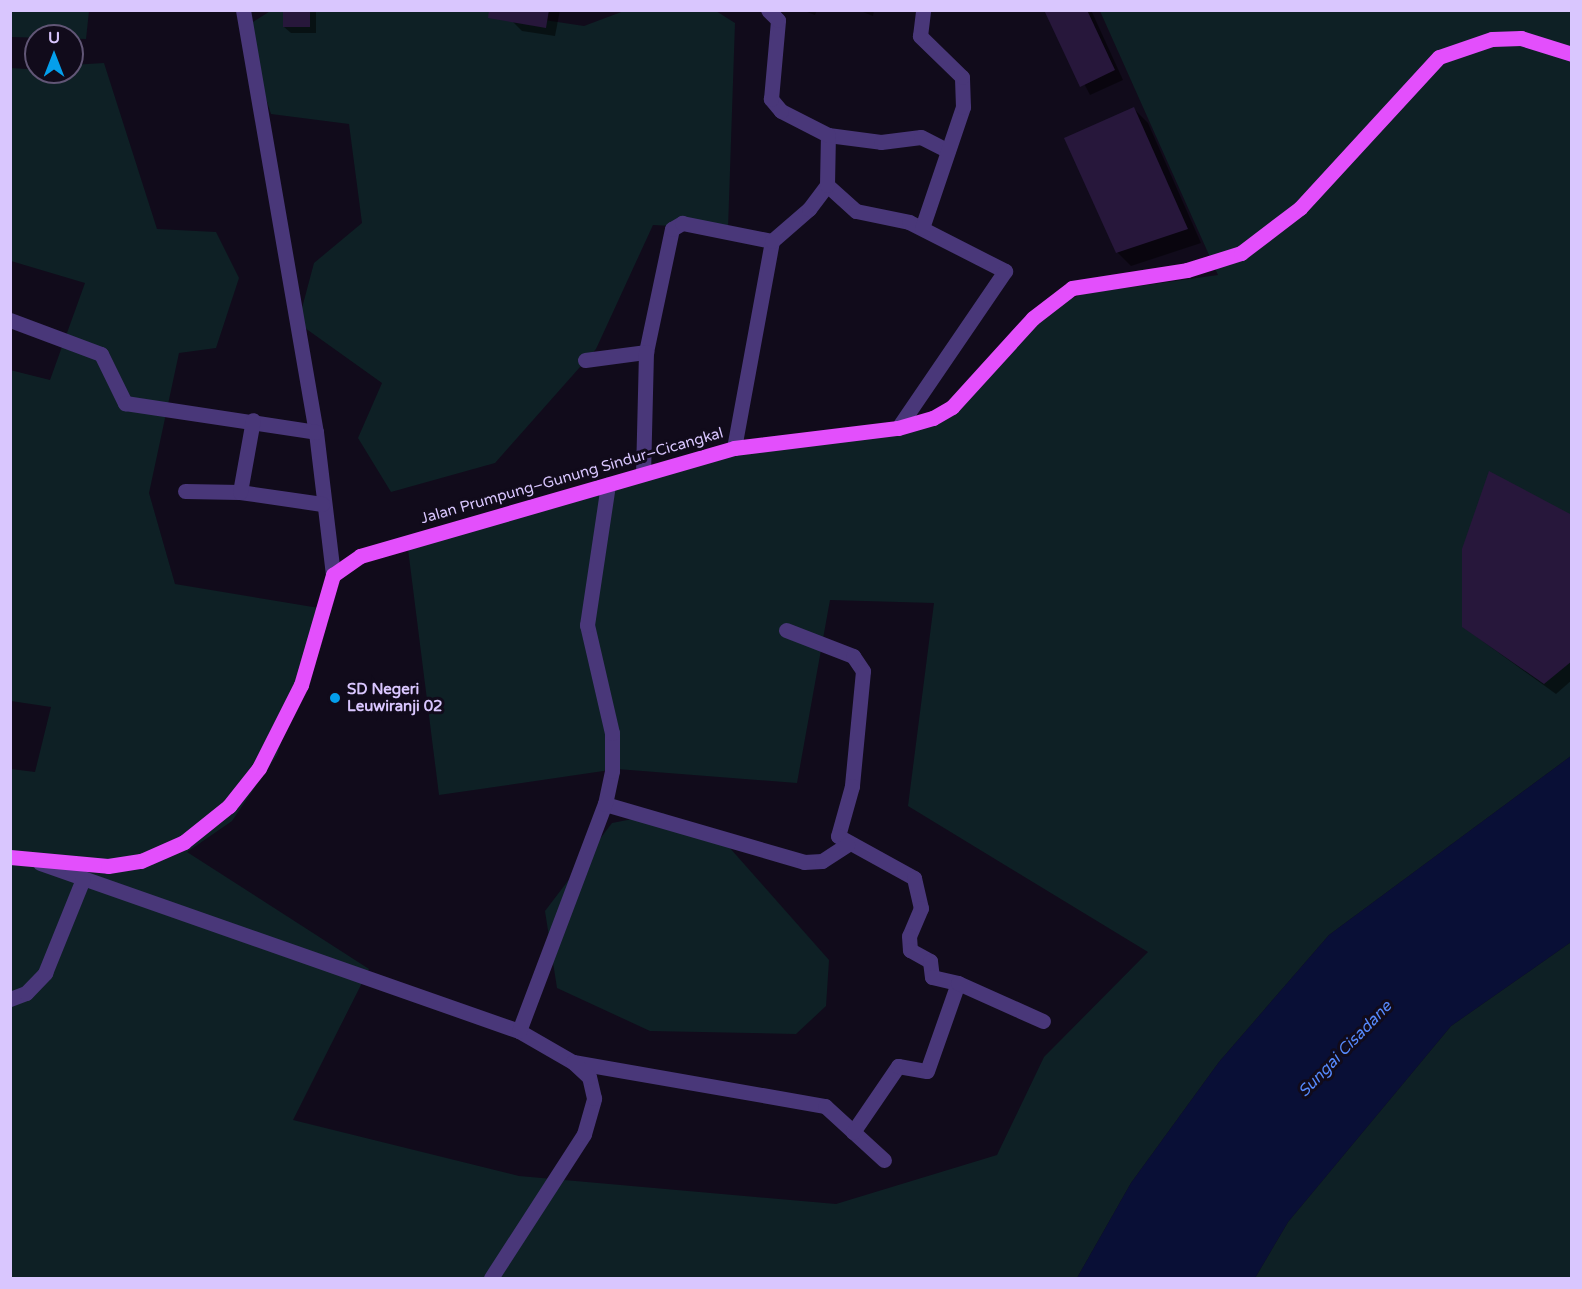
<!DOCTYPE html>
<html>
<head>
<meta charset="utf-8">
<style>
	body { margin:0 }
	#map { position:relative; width:1582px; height:1289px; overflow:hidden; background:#110b1b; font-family:"Varela Round",sans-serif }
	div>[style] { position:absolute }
	.green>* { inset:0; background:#0e2025 }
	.water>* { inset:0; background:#090f36 }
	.shadow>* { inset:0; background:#0007 }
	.building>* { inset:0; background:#27173b }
	.minor>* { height:15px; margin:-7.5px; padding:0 7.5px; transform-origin:7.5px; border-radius:7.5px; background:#493779 }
	.major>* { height:15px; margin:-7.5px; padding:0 7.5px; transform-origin:7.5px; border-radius:7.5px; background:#e34ffc }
	.dots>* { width:16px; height:16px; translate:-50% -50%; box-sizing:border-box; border:3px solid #110b1b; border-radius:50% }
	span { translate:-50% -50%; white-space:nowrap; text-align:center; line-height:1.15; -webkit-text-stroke:6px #110b1b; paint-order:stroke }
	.street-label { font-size:15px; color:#d9c6fe }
	.poi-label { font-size:15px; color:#d9c6fe; font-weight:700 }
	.left { translate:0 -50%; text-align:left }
	.water-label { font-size:16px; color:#5689fc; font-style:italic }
	.frame { position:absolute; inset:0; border:12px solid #d9c6fe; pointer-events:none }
	.north { position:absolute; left:24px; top:24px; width:60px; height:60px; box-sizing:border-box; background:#110b1b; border:2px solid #615676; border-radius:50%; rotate:0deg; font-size:16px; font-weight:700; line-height:24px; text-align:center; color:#d9c6fe }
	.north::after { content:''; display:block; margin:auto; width:21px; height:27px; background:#049fec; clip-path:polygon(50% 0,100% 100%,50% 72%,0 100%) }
</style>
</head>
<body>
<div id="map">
	<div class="green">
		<div style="clip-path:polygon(11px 10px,89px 11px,86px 39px,11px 37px)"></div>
		<div style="clip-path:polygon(272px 10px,485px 11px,584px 26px,624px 11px,716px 11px,735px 23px,728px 229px,653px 225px,596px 349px,495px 463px,391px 492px,358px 438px,382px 383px,298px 323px,314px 263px,362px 223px,349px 124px,271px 114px,243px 28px)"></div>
		<div style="clip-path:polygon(1100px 11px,1571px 11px,1571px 756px,1329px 935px,1219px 1062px,1131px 1183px,1077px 1278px,11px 1278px,11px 769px,35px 772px,51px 707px,11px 701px,10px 370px,50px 380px,85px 283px,11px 261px,11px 68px,72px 72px,72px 65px,104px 63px,157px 229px,216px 232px,239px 278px,216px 348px,179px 353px,149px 493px,175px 584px,325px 609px,277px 755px,232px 821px,187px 852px,369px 969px,293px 1120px,519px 1176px,836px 1204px,997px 1155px,1044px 1057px,1148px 952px,908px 806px,934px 603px,830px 600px,797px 783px,617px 769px,439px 795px,408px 549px,705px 460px,928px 423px,1021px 321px,1082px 294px,1218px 275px)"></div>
		<div style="clip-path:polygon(663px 813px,729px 847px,829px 960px,826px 1006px,796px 1034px,650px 1031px,557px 988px,545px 911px,612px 823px)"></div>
		<div style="clip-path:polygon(1571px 942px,1571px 1278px,1255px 1278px,1288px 1222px,1451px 1026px)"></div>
	</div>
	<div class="water">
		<div style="clip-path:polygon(1571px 756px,1571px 942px,1451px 1026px,1288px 1222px,1255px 1278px,1077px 1278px,1131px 1183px,1219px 1062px,1329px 935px)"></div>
	</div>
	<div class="shadow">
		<div style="clip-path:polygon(285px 10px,316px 10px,316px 33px,291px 33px,284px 27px)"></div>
		<div style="clip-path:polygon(514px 10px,560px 10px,555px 36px,522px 31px,512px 21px)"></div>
		<div style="clip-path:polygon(802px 10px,817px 10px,815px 15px)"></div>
		<div style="clip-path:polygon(858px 10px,874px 10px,873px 16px)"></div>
		<div style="clip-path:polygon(1046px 10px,1091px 10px,1123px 80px,1090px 95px)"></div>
		<div style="clip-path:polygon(1134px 109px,1148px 123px,1201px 243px,1131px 266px,1117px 252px)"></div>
		<div style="clip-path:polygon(1572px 520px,1572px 680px,1556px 694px,1463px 627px)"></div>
	</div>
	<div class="building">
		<div style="clip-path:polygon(283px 10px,310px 10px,310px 27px,283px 27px)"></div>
		<div style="clip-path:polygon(489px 10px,549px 10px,546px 28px,488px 18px)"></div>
		<div style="clip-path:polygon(1044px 10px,1087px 10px,1115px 70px,1080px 87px)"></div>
		<div style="clip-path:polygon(1134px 107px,1188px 229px,1116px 253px,1064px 138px)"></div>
		<div style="clip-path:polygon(1489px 471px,1572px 515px,1572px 661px,1544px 684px,1462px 627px,1462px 549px)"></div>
	</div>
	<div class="minor">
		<div style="left:243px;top:10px;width:428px;rotate:80.2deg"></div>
		<div style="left:316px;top:432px;width:144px;rotate:83.2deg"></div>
		<div style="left:828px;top:135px;width:53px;rotate:7.5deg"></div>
		<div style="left:881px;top:142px;width:40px;rotate:-7.1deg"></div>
		<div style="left:921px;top:137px;width:30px;rotate:27deg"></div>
		<div style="left:827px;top:185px;width:39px;rotate:42deg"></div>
		<div style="left:856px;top:211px;width:54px;rotate:11.7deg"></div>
		<div style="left:909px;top:222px;width:108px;rotate:27deg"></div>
		<div style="left:1005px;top:271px;width:190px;rotate:124.3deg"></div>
		<div style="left:922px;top:228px;width:128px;rotate:-71.3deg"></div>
		<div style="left:963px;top:107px;width:30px;rotate:-92deg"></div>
		<div style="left:962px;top:77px;width:59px;rotate:-135.7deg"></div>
		<div style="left:920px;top:36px;width:26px;rotate:-83deg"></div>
		<div style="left:10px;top:320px;width:97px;rotate:20.5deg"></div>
		<div style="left:101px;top:354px;width:55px;rotate:63.9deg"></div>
		<div style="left:125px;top:403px;width:193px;rotate:8.6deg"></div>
		<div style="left:646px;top:352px;width:126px;rotate:-78.1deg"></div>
		<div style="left:672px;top:229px;width:12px;rotate:-31deg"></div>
		<div style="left:682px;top:223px;width:92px;rotate:11.3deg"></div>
		<div style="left:585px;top:360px;width:62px;rotate:-7.5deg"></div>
		<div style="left:646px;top:352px;width:120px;rotate:91.4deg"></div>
		<div style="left:734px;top:448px;width:210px;rotate:-79.6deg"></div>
		<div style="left:772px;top:241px;width:49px;rotate:-40.9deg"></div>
		<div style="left:809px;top:209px;width:30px;rotate:-53deg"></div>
		<div style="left:827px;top:185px;width:50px;rotate:-88.9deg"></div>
		<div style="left:828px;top:135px;width:53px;rotate:-152.9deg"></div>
		<div style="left:781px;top:111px;width:16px;rotate:-130deg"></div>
		<div style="left:771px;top:99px;width:79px;rotate:-84.9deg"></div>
		<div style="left:778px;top:20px;width:14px;rotate:-135deg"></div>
		<div style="left:185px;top:491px;width:55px;rotate:1deg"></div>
		<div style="left:240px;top:492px;width:83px;rotate:8.3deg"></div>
		<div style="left:240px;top:492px;width:73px;rotate:-79.8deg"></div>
		<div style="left:786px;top:630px;width:72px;rotate:21.2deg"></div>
		<div style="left:853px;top:656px;width:18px;rotate:56deg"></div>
		<div style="left:863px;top:671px;width:116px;rotate:95.5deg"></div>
		<div style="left:852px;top:786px;width:52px;rotate:105.6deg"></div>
		<div style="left:838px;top:836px;width:87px;rotate:28.9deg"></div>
		<div style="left:914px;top:878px;width:31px;rotate:77deg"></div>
		<div style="left:921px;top:908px;width:30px;rotate:113deg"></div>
		<div style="left:909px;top:936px;width:14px;rotate:86deg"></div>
		<div style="left:910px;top:950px;width:23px;rotate:29deg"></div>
		<div style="left:930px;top:961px;width:16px;rotate:83deg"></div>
		<div style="left:932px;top:977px;width:27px;rotate:13deg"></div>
		<div style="left:605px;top:804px;width:207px;rotate:16.2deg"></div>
		<div style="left:804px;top:862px;width:18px;rotate:-3deg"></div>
		<div style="left:822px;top:861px;width:30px;rotate:-33deg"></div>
		<div style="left:40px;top:863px;width:508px;rotate:19.33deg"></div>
		<div style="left:519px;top:1031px;width:62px;rotate:29.9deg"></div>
		<div style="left:573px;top:1062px;width:256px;rotate:9.9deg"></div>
		<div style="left:825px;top:1106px;width:80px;rotate:42.5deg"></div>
		<div style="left:10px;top:999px;width:17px;rotate:-21deg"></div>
		<div style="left:26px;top:993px;width:28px;rotate:-46deg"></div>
		<div style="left:45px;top:973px;width:101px;rotate:-68deg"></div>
		<div style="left:519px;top:1031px;width:243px;rotate:-69.3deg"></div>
		<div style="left:605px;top:804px;width:34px;rotate:-78deg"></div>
		<div style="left:612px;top:771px;width:38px;rotate:-90deg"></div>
		<div style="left:612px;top:733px;width:111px;rotate:-103deg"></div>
		<div style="left:587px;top:625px;width:142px;rotate:-81.5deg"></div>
		<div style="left:853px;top:1132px;width:80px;rotate:-55.7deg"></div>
		<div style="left:898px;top:1066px;width:29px;rotate:10deg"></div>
		<div style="left:927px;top:1071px;width:93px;rotate:-70.6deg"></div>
		<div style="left:958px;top:983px;width:93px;rotate:24.1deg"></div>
		<div style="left:491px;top:1278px;width:171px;rotate:-57.1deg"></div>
		<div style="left:584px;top:1134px;width:37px;rotate:-74deg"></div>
		<div style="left:594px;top:1098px;width:22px;rotate:-103deg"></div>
		<div style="left:589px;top:1077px;width:22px;rotate:-137deg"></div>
	</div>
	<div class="major">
		<div style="left:10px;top:857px;width:98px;rotate:5.2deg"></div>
		<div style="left:108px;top:866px;width:33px;rotate:-9deg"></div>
		<div style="left:141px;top:861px;width:47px;rotate:-23.8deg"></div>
		<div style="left:184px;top:842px;width:58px;rotate:-38.7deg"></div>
		<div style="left:229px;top:806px;width:48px;rotate:-51.7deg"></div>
		<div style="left:259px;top:768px;width:93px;rotate:-63.2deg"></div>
		<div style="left:301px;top:685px;width:115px;rotate:-73.8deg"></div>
		<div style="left:333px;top:575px;width:33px;rotate:-35deg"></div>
		<div style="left:360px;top:556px;width:389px;rotate:-16.1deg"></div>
		<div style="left:734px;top:448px;width:165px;rotate:-7deg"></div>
		<div style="left:898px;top:428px;width:36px;rotate:-16deg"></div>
		<div style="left:933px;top:418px;width:22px;rotate:-30deg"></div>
		<div style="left:952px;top:407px;width:120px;rotate:-47.7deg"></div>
		<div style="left:1033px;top:318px;width:49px;rotate:-37.6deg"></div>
		<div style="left:1072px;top:288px;width:116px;rotate:-8.9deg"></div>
		<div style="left:1187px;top:270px;width:57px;rotate:-17.5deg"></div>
		<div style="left:1241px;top:253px;width:74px;rotate:-37.3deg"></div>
		<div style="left:1300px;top:208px;width:205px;rotate:-47.4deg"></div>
		<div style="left:1439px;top:57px;width:56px;rotate:-18.8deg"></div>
		<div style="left:1492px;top:39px;width:29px;rotate:-2deg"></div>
		<div style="left:1521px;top:38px;width:53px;rotate:17.4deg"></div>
	</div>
	<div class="dots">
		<div style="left:335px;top:698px;background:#049fec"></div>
	</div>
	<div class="street-label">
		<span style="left:572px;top:476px;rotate:-16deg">Jalan Prumpung–Gunung Sindur–Cicangkal</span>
	</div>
	<div class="poi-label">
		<span class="left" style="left:347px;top:698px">SD Negeri<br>Leuwiranji 02</span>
	</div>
	<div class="water-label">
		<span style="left:1345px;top:1049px;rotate:-46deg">Sungai Cisadane</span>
	</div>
	<div class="frame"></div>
	<div class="north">U</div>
</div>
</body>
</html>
